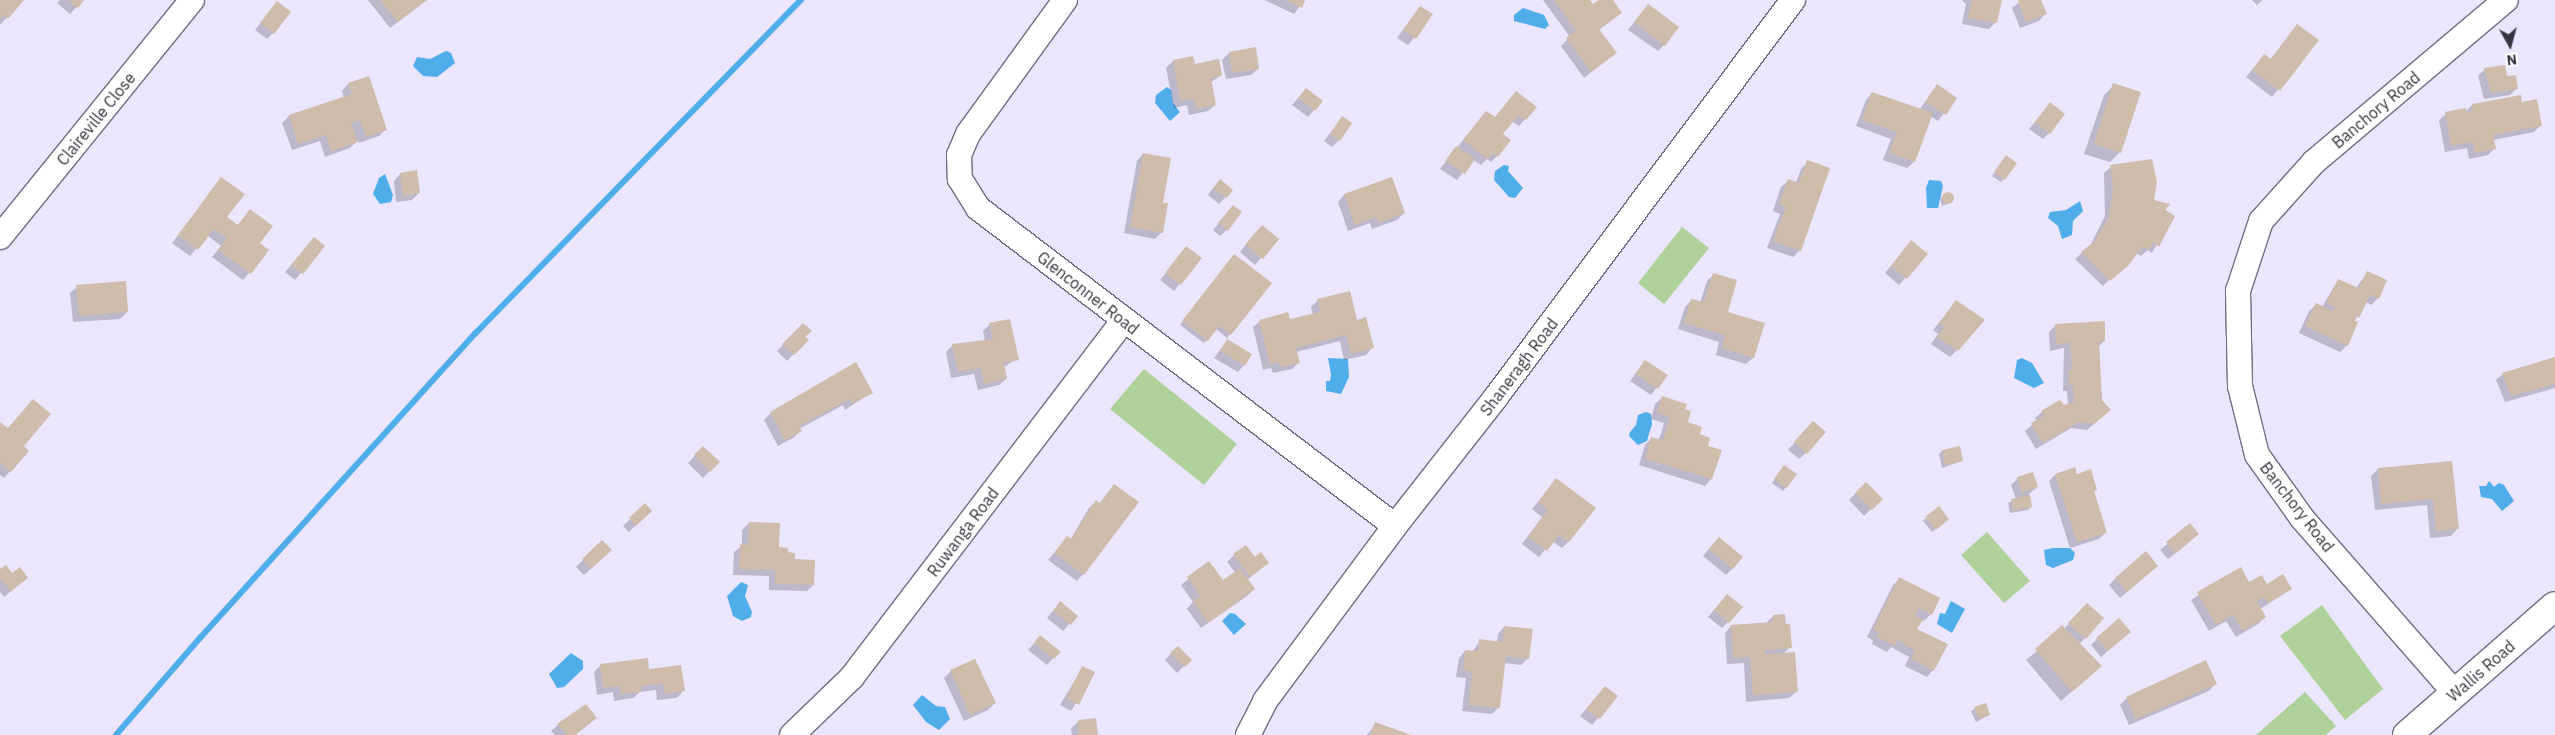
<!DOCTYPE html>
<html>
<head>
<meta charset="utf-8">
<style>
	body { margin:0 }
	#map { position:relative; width:2555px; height:735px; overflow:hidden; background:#ebe5fe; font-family:"IBM Plex Sans",sans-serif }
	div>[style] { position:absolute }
	.green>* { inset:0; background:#afd19a }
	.water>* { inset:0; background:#4faeea }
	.shadow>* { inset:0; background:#0003 }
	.stream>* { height:5.5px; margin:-2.75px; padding:0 2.75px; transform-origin:2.75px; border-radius:2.75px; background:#4faeea }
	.building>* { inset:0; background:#d0bcaa }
	.round { border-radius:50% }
	.roads { filter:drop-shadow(1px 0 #726d82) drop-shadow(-1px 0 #726d82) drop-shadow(0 1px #726d82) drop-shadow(0 -1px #726d82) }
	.street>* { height:24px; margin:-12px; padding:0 12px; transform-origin:12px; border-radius:12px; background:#fff }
	.secondary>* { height:28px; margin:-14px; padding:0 14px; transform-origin:14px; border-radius:14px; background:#fff }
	span { translate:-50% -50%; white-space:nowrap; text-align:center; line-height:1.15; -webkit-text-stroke:4.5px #fff; paint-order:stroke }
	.street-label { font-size:16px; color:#36343e }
	.north { position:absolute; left:2485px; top:20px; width:50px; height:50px; -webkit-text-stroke:4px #fff; paint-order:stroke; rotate:173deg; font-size:14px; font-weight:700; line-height:20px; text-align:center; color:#36343e }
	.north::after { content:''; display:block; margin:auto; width:18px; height:22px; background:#36343e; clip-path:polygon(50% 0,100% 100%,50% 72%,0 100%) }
</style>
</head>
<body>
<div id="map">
	<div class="green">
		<div style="clip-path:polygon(1682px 227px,1709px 248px,1664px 304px,1638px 283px)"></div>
		<div style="clip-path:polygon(1144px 369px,1237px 444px,1204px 485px,1110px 409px)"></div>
		<div style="clip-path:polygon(1987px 532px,2030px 581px,2004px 603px,1961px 555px)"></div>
		<div style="clip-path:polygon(2322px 605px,2383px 689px,2345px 720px,2280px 636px)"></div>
		<div style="clip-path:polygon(2305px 692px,2336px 726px,2326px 735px,2256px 735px)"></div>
	</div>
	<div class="water">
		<div style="clip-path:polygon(1523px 8px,1544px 15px,1549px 25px,1545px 29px,1514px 21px,1514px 15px)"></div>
		<div style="clip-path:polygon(446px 51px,451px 53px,455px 63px,437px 77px,423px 76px,413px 66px,417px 57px,430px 59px)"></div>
		<div style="clip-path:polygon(1167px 87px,1171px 90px,1173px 103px,1180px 112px,1170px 121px,1155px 103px,1156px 95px)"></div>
		<div style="clip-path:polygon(1504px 165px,1509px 166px,1508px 171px,1523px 188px,1515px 198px,1509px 197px,1494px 180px,1495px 171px)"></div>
		<div style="clip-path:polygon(385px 174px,393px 195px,391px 202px,380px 204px,373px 194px,379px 178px)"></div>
		<div style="clip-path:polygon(1929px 180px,1941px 181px,1943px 186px,1938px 208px,1927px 208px,1926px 188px)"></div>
		<div style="clip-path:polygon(2080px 201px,2083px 211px,2073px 221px,2072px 235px,2062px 239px,2058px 226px,2048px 218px,2050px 212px,2066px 210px)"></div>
		<div style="clip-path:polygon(1328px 358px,1348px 359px,1349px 377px,1341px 394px,1326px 391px,1326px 381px,1330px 381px,1331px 374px)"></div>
		<div style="clip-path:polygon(2022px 358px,2032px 363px,2044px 383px,2034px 388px,2014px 378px,2017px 360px)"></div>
		<div style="clip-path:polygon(1646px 412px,1651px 414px,1652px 424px,1647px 441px,1638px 445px,1629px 436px,1630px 432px,1636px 425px,1638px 415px)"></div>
		<div style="clip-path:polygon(2489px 481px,2494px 487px,2499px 483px,2504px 485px,2514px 501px,2502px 511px,2492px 499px,2481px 497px,2479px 486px,2486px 486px)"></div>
		<div style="clip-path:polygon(2053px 548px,2070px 548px,2075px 553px,2073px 560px,2053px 568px,2046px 565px,2044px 550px)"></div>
		<div style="clip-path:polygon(741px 582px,748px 585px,745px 596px,752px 612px,751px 617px,742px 621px,733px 616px,727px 596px)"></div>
		<div style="clip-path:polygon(1951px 601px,1965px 609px,1952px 633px,1937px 624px,1940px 613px,1945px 614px)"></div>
		<div style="clip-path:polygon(1230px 613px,1235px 614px,1246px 624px,1234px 635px,1222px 621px)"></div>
		<div style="clip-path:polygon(571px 653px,583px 661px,583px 669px,564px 687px,557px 688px,549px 674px)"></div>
		<div style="clip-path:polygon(922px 695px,936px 706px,945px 707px,950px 719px,939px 730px,926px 722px,913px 705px)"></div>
	</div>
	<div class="shadow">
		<div style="clip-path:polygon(0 0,23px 0,0 25px)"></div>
		<div style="clip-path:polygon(60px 0,83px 0,70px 14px,57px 3px)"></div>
		<div style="clip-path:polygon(368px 0,427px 0,390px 28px)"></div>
		<div style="clip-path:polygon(1265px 0,1304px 0,1294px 14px)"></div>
		<div style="clip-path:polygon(1543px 0,1589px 0,1593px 6px,1601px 0,1611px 0,1621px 13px,1599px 30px,1615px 53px,1584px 78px,1561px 46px,1570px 37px)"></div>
		<div style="clip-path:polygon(1962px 0,2001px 0,1996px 22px,1989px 29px,1962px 24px,1966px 4px)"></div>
		<div style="clip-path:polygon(2022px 0,2040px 0,2045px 14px,2039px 21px,2020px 28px,2012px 8px)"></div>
		<div style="clip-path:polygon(2252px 0,2263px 0,2257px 5px)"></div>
		<div style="clip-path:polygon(1648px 6px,1664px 45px,1658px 51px,1628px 30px)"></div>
		<div style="clip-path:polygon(1420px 7px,1432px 15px,1408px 45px,1397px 38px)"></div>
		<div style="clip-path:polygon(271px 10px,273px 33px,267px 39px,255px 30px)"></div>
		<div style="clip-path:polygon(2297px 26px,2317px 41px,2272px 97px,2246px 77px,2258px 63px,2270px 60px)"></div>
		<div style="clip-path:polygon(1229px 53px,1258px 69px,1251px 75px,1226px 79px,1222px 60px)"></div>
		<div style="clip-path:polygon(1192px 58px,1194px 65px,1221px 75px,1210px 83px,1215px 105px,1208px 111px,1189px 115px,1187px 105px,1174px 108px,1166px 68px,1173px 61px)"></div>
		<div style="clip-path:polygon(2485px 69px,2506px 78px,2516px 89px,2510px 95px,2484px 99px,2478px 76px)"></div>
		<div style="clip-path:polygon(368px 78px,385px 130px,379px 136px,359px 143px,358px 140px,350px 148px,325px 157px,320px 141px,292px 150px,282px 123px,289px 116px,344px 98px,342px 91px,348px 84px)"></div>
		<div style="clip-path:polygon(2114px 85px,2120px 152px,2110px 162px,2084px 154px,2104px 95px)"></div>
		<div style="clip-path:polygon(1937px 86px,1955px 98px,1938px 121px,1930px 116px,1914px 162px,1907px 168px,1883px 160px,1891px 139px,1856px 126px,1866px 100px,1872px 93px,1919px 110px)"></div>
		<div style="clip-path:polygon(1306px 89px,1314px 110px,1308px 117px,1292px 105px)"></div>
		<div style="clip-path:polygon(1516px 93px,1525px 119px,1519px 126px,1512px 121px,1501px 134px,1497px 156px,1491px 162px,1487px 159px,1481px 165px,1473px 160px,1457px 180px,1440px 169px,1480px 119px,1495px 118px)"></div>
		<div style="clip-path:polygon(2521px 103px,2541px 125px,2534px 132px,2493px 140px,2494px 149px,2488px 155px,2469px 159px,2467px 148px,2445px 152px,2439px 120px,2446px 114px,2465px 112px,2472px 105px)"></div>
		<div style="clip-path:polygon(2044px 111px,2049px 133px,2043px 139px,2029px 129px)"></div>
		<div style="clip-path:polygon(1342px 118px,1339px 140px,1332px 147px,1324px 141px)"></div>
		<div style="clip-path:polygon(1143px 154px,1162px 204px,1162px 232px,1155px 239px,1124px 233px,1137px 161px)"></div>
		<div style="clip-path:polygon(2003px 160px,2015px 163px,2001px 182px,1992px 176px)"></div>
		<div style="clip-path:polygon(1808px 162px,1800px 250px,1793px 257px,1767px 248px,1780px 214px,1773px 211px,1781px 187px,1788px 181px,1796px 183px,1801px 169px)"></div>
		<div style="clip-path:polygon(2111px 167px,2173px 216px,2152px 253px,2148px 250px,2141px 256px,2136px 253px,2103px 286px,2075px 259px,2090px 246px,2105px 216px,2104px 173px)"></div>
		<div style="clip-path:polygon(400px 174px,419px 193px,412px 200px,396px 202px,394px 181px)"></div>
		<div style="clip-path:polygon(222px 178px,226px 217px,237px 226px,250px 211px,258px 243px,268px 250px,243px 280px,212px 257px,221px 246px,207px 235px,190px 256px,172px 243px)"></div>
		<div style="clip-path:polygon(1213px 188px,1232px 190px,1219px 204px,1208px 195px)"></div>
		<div style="clip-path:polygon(1951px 194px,1952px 202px,1942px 206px,1940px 198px)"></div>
		<div style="clip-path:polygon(1344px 195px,1404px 213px,1397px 220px,1372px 229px,1370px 223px,1348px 231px,1338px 202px)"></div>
		<div style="clip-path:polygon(1233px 207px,1227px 230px,1220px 236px,1213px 230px)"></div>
		<div style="clip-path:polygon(1255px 233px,1277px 239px,1255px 265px,1240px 252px)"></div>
		<div style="clip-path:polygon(314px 239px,324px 246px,295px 280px,285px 272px)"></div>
		<div style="clip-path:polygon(1186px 248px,1200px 258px,1174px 291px,1160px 280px)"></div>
		<div style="clip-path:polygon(1905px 249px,1926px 254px,1899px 285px,1885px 273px)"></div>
		<div style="clip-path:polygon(1231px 259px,1270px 283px,1227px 338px,1216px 329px,1204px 343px,1180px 325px)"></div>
		<div style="clip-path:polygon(2367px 273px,2378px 298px,2371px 305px,2366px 302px,2354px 322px,2347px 345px,2340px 352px,2299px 333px,2309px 311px,2316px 305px,2322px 307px,2338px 280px,2356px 288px)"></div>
		<div style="clip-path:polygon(1714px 274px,1726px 313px,1753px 358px,1746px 364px,1716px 355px,1719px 342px,1678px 329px,1685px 307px,1692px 300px,1700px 303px,1707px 281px)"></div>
		<div style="clip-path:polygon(77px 287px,127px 312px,120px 319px,73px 322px,70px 293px)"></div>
		<div style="clip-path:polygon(1318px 300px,1356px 321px,1372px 348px,1366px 355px,1344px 360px,1340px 341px,1296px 352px,1299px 362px,1292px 369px,1273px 373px,1271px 368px,1263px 370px,1253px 327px,1260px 321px,1289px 321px,1313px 315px,1311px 307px)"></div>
		<div style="clip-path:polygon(1956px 302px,1957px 350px,1950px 357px,1931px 344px,1938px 334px,1933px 330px)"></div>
		<div style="clip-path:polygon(803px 324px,807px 340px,787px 361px,777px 351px)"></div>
		<div style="clip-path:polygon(990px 324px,1017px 359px,1004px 367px,1006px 379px,999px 385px,978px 390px,974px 374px,951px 378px,946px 352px,953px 345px,985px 341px,983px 331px)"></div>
		<div style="clip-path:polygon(2056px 325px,2104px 341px,2098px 347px,2103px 416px,2087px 430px,2071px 428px,2036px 449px,2025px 431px,2037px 421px,2035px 418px,2042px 412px,2060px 402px,2064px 407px,2068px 405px,2067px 391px,2063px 391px,2064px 348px,2050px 351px,2049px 332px)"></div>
		<div style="clip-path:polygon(1227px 341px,1244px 365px,1238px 372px,1214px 358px)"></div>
		<div style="clip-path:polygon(2555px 358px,2555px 388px,2505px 402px,2496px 380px,2503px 374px)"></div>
		<div style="clip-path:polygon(1645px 361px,1666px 375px,1651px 395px,1630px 381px)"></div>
		<div style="clip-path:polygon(872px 392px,845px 410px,843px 405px,799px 429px,800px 431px,793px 438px,778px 446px,764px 420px,771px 413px)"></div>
		<div style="clip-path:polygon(1662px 398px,1684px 410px,1686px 423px,1706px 447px,1720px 451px,1711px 479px,1705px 486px,1639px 465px,1645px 445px,1652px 438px,1659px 440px,1664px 423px,1651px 419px,1655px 404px)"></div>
		<div style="clip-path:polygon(0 423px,28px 451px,4px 478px,0 475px)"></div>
		<div style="clip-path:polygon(1806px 429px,1806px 453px,1799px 459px,1788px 450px)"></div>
		<div style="clip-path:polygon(703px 447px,718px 462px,703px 478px,688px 463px)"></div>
		<div style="clip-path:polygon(1942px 451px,1962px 461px,1942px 468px,1939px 454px)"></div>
		<div style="clip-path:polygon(2451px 462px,2457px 529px,2451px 536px,2430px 538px,2427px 505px,2375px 510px,2371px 476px,2378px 469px)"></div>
		<div style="clip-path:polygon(1781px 470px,1795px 475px,1783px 491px,1772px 483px)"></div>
		<div style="clip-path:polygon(2055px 475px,2096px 490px,2093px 493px,2106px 532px,2099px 539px,2070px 548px,2049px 481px)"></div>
		<div style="clip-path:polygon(2018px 478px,2037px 487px,2029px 494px,2031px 507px,2028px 510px,2010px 513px,2008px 503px,2016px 499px,2011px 485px)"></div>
		<div style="clip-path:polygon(1557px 479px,1568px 542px,1562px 548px,1552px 541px,1539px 557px,1522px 544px,1542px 517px,1532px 509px)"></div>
		<div style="clip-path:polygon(1866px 483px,1881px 499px,1864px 516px,1849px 500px)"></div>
		<div style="clip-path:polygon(1114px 486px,1083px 574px,1077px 581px,1048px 560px,1067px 538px,1070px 540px,1089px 508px,1096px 501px,1099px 504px)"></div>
		<div style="clip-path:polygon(645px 505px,650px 511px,629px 532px,623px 526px)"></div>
		<div style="clip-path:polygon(1938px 508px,1945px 522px,1932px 532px,1923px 521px)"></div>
		<div style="clip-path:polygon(749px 523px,793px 560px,813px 585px,807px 591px,769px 590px,769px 576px,733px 575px,734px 552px,742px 546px,742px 530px)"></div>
		<div style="clip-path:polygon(2190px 525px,2198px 534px,2168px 559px,2160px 550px)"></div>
		<div style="clip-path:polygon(1712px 545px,1733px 568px,1726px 575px,1703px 556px)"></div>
		<div style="clip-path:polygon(1234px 555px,1268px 563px,1247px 580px,1254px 589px,1247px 596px,1201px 628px,1187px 609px,1193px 602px,1181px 585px,1209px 563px,1222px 582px,1235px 572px,1227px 562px)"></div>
		<div style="clip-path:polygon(603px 557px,584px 575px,576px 567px,583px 560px)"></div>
		<div style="clip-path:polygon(2240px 569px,2249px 583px,2291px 589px,2260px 609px,2265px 617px,2258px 624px,2236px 637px,2226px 621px,2209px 631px,2191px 600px)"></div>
		<div style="clip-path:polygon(0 571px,12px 575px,27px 578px,4px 597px,0 592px)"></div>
		<div style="clip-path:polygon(2150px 572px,2120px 598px,2109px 585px,2116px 578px)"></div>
		<div style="clip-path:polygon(1900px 579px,1931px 614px,1924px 621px,1921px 619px,1916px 630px,1933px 670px,1927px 677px,1905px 666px,1909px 657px,1891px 647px,1887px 652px,1872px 644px,1873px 640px,1867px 637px,1893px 585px)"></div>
		<div style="clip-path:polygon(1721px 602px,1728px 622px,1722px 628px,1708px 617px)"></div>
		<div style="clip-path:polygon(1060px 603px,1076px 616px,1063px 631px,1047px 618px)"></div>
		<div style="clip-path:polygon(2080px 611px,2085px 638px,2079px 644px,2101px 666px,2061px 701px,2026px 660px,2064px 629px)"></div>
		<div style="clip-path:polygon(1773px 616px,1790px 647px,1783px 654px,1796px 692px,1789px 698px,1746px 702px,1744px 663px,1727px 664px,1725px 633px,1731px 626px,1766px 623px)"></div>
		<div style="clip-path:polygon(1504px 627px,1528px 658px,1521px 665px,1504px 663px,1498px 708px,1492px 714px,1462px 711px,1466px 678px,1456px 677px,1459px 658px,1465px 651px,1472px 652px,1480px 641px,1497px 643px,1498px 634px)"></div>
		<div style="clip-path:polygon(1040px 637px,1053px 658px,1047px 665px,1028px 650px)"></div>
		<div style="clip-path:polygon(2122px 638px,2101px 657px,2091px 645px,2097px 639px)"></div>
		<div style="clip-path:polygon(1178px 647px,1190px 660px,1177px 673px,1165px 660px)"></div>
		<div style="clip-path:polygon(601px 665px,648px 670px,683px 691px,677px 698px,657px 700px,656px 690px,640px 692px,633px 698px,614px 701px,613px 692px,597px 695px,594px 672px)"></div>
		<div style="clip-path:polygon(1083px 667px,1094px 673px,1071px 711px,1060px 705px)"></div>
		<div style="clip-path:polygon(951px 671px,995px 703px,988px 710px,964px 721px,944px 678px)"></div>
		<div style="clip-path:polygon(2215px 684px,2209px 691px,2129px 725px,2120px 705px,2127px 698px)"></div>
		<div style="clip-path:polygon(1605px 687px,1616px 696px,1592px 725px,1580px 716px)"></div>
		<div style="clip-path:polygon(1985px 704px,1989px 715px,1976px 722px,1971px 711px)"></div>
		<div style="clip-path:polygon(596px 718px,575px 735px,555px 735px,551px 731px,558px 725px)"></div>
		<div style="clip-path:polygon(1078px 722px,1097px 735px,1072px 735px,1071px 728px)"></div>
		<div style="clip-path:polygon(1376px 723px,1408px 735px,1367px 735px)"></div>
	</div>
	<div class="stream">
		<div style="left:116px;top:735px;width:130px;rotate:-49.1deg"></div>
		<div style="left:201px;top:637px;width:409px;rotate:-47.9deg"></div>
		<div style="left:475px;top:334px;width:467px;rotate:-45.7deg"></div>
	</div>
	<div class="building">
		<div style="clip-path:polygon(0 0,24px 0,8px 19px,3px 15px,0 19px)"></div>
		<div style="clip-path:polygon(68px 0,84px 0,78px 8px)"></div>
		<div style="clip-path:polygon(380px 0,427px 0,398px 22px)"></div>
		<div style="clip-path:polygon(1286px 0,1305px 0,1302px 8px)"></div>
		<div style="clip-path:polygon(1554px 0,1590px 0,1593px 4px,1599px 0,1613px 0,1622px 13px,1599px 29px,1617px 53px,1591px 72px,1566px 38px,1576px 31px)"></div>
		<div style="clip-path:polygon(1972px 0,2002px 0,1997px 23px,1968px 18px)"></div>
		<div style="clip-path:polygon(2018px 0,2041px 0,2047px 14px,2026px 22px)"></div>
		<div style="clip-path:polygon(277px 1px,291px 12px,274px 34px,260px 23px)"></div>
		<div style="clip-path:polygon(1648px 4px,1679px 27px,1665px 46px,1634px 22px)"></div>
		<div style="clip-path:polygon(1420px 6px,1433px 14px,1416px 39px,1403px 30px)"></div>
		<div style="clip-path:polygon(2297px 24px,2319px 40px,2280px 91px,2252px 70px,2264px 54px,2271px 59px)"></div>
		<div style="clip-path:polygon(1256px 47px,1259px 69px,1232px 73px,1229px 52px)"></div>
		<div style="clip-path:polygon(1193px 56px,1195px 64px,1219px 59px,1222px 76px,1211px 78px,1216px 105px,1196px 109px,1194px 99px,1180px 101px,1173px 60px)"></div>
		<div style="clip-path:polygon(2505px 65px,2507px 76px,2516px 75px,2518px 89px,2491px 93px,2484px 68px)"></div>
		<div style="clip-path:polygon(369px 76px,387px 130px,366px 137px,360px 120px,351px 123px,358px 142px,331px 151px,326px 135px,298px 144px,289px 115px,352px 94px,348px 83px)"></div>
		<div style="clip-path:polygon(2113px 83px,2141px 92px,2121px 153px,2094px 144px)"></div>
		<div style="clip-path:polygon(1937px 84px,1957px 98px,1946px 115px,1925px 102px)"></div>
		<div style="clip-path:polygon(1306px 88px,1323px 101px,1315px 111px,1298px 98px)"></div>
		<div style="clip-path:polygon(1516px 91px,1537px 107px,1526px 120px,1519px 115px,1503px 134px,1511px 140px,1498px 157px,1493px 153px,1488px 159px,1463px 140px,1486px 111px,1495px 117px)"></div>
		<div style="clip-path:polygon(1872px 92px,1933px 113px,1915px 162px,1889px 153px,1897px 132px,1862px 120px)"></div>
		<div style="clip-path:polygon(2521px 95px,2522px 102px,2537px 99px,2542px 126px,2493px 135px,2496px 149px,2475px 153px,2473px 142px,2451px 146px,2445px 112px,2466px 108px,2466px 112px,2473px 111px,2472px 104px)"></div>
		<div style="clip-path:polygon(2050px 102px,2065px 114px,2050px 134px,2035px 122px)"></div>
		<div style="clip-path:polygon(1342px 116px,1352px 123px,1340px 141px,1330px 134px)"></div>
		<div style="clip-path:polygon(1456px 146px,1475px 159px,1465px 174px,1445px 161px)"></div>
		<div style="clip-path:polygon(1143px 153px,1171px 158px,1163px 203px,1168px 203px,1163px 233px,1130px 227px)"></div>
		<div style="clip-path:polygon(2006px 155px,2017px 163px,2005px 180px,1994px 172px)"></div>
		<div style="clip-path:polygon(2152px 159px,2157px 182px,2154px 200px,2170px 204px,2165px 210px,2175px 216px,2159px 247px,2153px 242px,2149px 250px,2142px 247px,2128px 266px,2110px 281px,2081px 252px,2095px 241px,2109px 217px,2113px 189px,2110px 165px)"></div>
		<div style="clip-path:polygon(1807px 160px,1830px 168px,1801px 251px,1773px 241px,1786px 207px,1779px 204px,1788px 179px,1799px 183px)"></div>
		<div style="clip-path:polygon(417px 170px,420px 193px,403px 196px,400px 173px)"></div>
		<div style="clip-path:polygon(221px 177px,245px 194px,227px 217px,238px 225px,250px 209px,273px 226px,260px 243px,269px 250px,251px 274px,218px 250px,227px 238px,214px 229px,198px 250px,178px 235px)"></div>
		<div style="clip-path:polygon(1392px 177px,1405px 213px,1379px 223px,1376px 217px,1355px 225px,1344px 194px)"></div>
		<div style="clip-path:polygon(1220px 179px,1233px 190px,1227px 198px,1213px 188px)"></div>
		<div class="round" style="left:1942px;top:192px;width:12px;height:12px"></div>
		<div style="clip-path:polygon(1233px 205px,1242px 212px,1228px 231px,1218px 223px)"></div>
		<div style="clip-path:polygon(1262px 225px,1279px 239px,1263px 259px,1245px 245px)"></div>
		<div style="clip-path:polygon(314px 237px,325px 246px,303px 274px,291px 265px)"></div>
		<div style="clip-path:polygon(1911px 240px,1928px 254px,1907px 279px,1891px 266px)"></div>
		<div style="clip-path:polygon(1186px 246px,1202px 258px,1181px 285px,1165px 273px)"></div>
		<div style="clip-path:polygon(1234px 254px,1272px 283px,1231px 335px,1219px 326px,1208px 341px,1182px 321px)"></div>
		<div style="clip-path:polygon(2367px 271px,2387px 280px,2379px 299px,2370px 295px,2359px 318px,2357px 315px,2354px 320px,2358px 322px,2348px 346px,2305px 326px,2316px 303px,2333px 311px,2335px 307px,2326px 303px,2338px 279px,2359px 288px)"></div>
		<div style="clip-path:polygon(1713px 273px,1737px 280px,1728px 312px,1765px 323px,1754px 358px,1722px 348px,1725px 335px,1684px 323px,1691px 299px,1704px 302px)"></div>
		<div style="clip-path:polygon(126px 281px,128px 312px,79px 316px,76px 285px)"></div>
		<div style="clip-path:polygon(1350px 291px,1357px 320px,1366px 317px,1374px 348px,1351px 354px,1346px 335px,1296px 348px,1300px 363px,1280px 367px,1278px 362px,1270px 364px,1259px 320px,1288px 312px,1290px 319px,1320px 312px,1317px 299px)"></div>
		<div style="clip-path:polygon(1956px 300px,1985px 320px,1958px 351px,1937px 337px,1944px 327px,1939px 323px)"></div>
		<div style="clip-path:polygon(1010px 319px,1019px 360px,1004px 363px,1007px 379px,984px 384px,981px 368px,958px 372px,952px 344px,993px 339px,989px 323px)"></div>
		<div style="clip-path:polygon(2105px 321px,2105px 341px,2099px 341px,2102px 400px,2111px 410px,2094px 424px,2079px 422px,2043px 443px,2031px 423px,2044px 416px,2041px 411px,2060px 400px,2064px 405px,2074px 402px,2073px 385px,2069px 385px,2069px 370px,2072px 370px,2070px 342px,2056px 345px,2055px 324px)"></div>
		<div style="clip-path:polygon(803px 323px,812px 331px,805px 337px,809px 340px,794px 355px,782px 344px)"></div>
		<div style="clip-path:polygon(1227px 339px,1252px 354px,1245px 366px,1220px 351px)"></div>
		<div style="clip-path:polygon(2555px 357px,2555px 384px,2511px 396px,2502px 373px)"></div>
		<div style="clip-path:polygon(1645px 360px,1668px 375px,1658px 389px,1635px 374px)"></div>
		<div style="clip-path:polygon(856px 362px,873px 393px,852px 404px,850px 399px,799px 426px,802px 431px,785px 440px,770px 412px)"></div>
		<div style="clip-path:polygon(1662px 396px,1687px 404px,1685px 409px,1691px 411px,1688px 422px,1702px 427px,1700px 434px,1710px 438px,1708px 446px,1722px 450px,1712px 479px,1645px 459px,1651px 437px,1663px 440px,1670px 417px,1657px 412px)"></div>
		<div style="clip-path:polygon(33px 399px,51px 414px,24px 446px,29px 451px,11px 472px,0 463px,0 422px,8px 428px)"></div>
		<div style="clip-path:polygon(1813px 421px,1826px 432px,1807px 454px,1794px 442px)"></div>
		<div style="clip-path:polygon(703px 446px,720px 462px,710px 472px,694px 455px)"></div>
		<div style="clip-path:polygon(1960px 446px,1963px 461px,1945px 465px,1942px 450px)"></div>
		<div style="clip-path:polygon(2452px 461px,2459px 529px,2436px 531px,2433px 499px,2381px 504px,2378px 468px)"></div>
		<div style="clip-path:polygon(1784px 465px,1797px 474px,1787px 488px,1774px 479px)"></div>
		<div style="clip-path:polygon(2075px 467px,2077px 474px,2091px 469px,2097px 490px,2094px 491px,2107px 533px,2077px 542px,2055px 474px)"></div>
		<div style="clip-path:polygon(2033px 472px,2038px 487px,2022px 493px,2017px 477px)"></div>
		<div style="clip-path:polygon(1556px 478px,1596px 508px,1569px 542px,1559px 535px,1547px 551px,1528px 537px,1548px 510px,1538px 502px)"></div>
		<div style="clip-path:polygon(1866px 482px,1883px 499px,1872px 510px,1855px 493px)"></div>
		<div style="clip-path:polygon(1114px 484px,1139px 502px,1084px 575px,1054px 553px,1067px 536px,1071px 539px,1096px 500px,1100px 503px)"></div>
		<div style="clip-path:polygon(2030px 495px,2032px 507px,2013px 511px,2011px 499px)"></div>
		<div style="clip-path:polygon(645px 503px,652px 511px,636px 526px,629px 518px)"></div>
		<div style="clip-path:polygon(1939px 506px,1949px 519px,1936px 530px,1925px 517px)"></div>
		<div style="clip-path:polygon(749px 522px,780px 523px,779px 547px,788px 548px,788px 552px,795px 553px,795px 559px,815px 560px,814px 585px,775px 584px,775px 570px,739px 569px,740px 544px,748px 545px)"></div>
		<div style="clip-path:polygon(2190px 523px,2199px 534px,2175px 554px,2166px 542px)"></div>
		<div style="clip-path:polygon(1719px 537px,1743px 557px,1733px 569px,1709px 549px)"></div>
		<div style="clip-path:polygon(602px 540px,612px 550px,591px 569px,582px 559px)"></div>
		<div style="clip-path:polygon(1246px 545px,1255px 557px,1261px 552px,1269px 563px,1250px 577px,1233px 554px)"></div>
		<div style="clip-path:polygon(2146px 551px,2158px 566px,2127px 592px,2115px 578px)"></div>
		<div style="clip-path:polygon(1209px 561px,1223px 580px,1240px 568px,1255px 589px,1208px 623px,1193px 601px,1200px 596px,1187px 577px)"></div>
		<div style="clip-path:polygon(6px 565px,12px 573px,20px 567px,28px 578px,11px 591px,0 578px,0 569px)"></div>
		<div style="clip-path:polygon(2241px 567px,2249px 582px,2262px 575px,2267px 584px,2283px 574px,2292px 589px,2268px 603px,2264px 597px,2257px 601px,2266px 617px,2243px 631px,2233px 615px,2216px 625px,2197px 592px)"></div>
		<div style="clip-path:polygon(1899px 577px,1940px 598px,1932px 615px,1919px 608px,1915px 616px,1923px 620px,1917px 629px,1948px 644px,1934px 671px,1911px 659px,1915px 650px,1897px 640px,1895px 646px,1877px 637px,1879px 633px,1873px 630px)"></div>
		<div style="clip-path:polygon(1727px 594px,1743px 607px,1729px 623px,1714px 610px)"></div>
		<div style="clip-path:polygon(1060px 601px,1078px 616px,1071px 625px,1053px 611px)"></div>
		<div style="clip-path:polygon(2087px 603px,2104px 618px,2086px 639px,2068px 623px)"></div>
		<div style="clip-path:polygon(1785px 614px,1786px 624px,1790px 624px,1792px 648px,1765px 650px,1765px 654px,1795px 652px,1798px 692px,1753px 695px,1750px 657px,1733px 658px,1731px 625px,1773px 622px,1773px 615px)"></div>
		<div style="clip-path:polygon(2119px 618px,2131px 632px,2108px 651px,2096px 638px)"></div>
		<div style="clip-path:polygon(2062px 625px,2102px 666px,2072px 692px,2035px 649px)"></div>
		<div style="clip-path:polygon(1504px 626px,1533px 629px,1529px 659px,1506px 656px,1500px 708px,1469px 705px,1472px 672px,1463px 670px,1465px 650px,1478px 651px,1479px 639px,1502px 642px)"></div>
		<div style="clip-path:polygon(1040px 635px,1061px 652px,1054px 659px,1034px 643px)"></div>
		<div style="clip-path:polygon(1178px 646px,1192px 660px,1185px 667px,1170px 653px)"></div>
		<div style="clip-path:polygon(648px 658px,649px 669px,681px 665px,685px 691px,664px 694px,663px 683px,641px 686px,641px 692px,621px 694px,620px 686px,603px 688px,600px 664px)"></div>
		<div style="clip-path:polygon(975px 659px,996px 703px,970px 715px,950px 670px)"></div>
		<div style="clip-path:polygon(2206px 660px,2217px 684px,2136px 719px,2126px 697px)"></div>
		<div style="clip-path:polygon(1082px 666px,1095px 672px,1079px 705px,1066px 698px)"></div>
		<div style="clip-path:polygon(1605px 686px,1618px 696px,1600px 719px,1586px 709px)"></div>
		<div style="clip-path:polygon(1986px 703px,1990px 715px,1979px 719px,1974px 707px)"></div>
		<div style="clip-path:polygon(586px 704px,597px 718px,575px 735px,567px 735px,557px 724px)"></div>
		<div style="clip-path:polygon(1096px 718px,1098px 735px,1079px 735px,1078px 720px)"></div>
		<div style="clip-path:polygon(1375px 722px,1411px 735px,1370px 735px)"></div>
	</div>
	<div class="roads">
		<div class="street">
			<div style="left:1065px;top:0;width:165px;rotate:125.9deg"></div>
			<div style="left:968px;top:134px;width:23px;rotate:113deg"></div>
			<div style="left:959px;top:155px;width:24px;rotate:88deg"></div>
			<div style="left:960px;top:179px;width:34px;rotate:58deg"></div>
			<div style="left:978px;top:208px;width:524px;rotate:37.33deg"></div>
			<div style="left:0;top:237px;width:305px;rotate:-51deg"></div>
			<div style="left:2455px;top:693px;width:232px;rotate:-131.2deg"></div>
			<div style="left:2302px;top:518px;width:77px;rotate:-125.5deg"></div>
			<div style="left:2257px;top:455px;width:71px;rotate:-103.8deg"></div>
			<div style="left:2240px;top:386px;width:95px;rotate:-91.2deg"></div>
			<div style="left:2238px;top:291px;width:74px;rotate:-71.8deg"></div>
			<div style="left:2261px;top:221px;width:79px;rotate:-48.1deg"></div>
			<div style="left:2314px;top:162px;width:251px;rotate:-40.2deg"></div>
			<div style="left:792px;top:735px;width:83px;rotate:-44deg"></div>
			<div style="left:852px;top:677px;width:447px;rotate:-52.7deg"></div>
			<div style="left:1248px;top:735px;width:38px;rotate:-63deg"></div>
			<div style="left:1265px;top:701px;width:218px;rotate:-53.4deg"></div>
			<div style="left:1395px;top:526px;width:164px;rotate:-51.9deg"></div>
			<div style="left:1496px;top:397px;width:496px;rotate:-53.2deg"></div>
		</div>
		<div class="secondary">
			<div style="left:2407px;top:735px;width:196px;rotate:-41.1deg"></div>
		</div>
	</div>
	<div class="street-label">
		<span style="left:2376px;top:110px;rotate:-40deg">Banchory Road</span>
		<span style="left:96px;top:119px;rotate:-51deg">Claireville Close</span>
		<span style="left:1088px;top:293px;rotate:38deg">Glenconner Road</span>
		<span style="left:1519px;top:367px;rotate:-53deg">Shaneragh Road</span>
		<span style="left:2297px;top:507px;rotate:52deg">Banchory Road</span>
		<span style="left:963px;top:532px;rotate:-53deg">Ruwanga Road</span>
		<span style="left:2481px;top:671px;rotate:-41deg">Wallis Road</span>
	</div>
	<div class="north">N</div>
</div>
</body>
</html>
